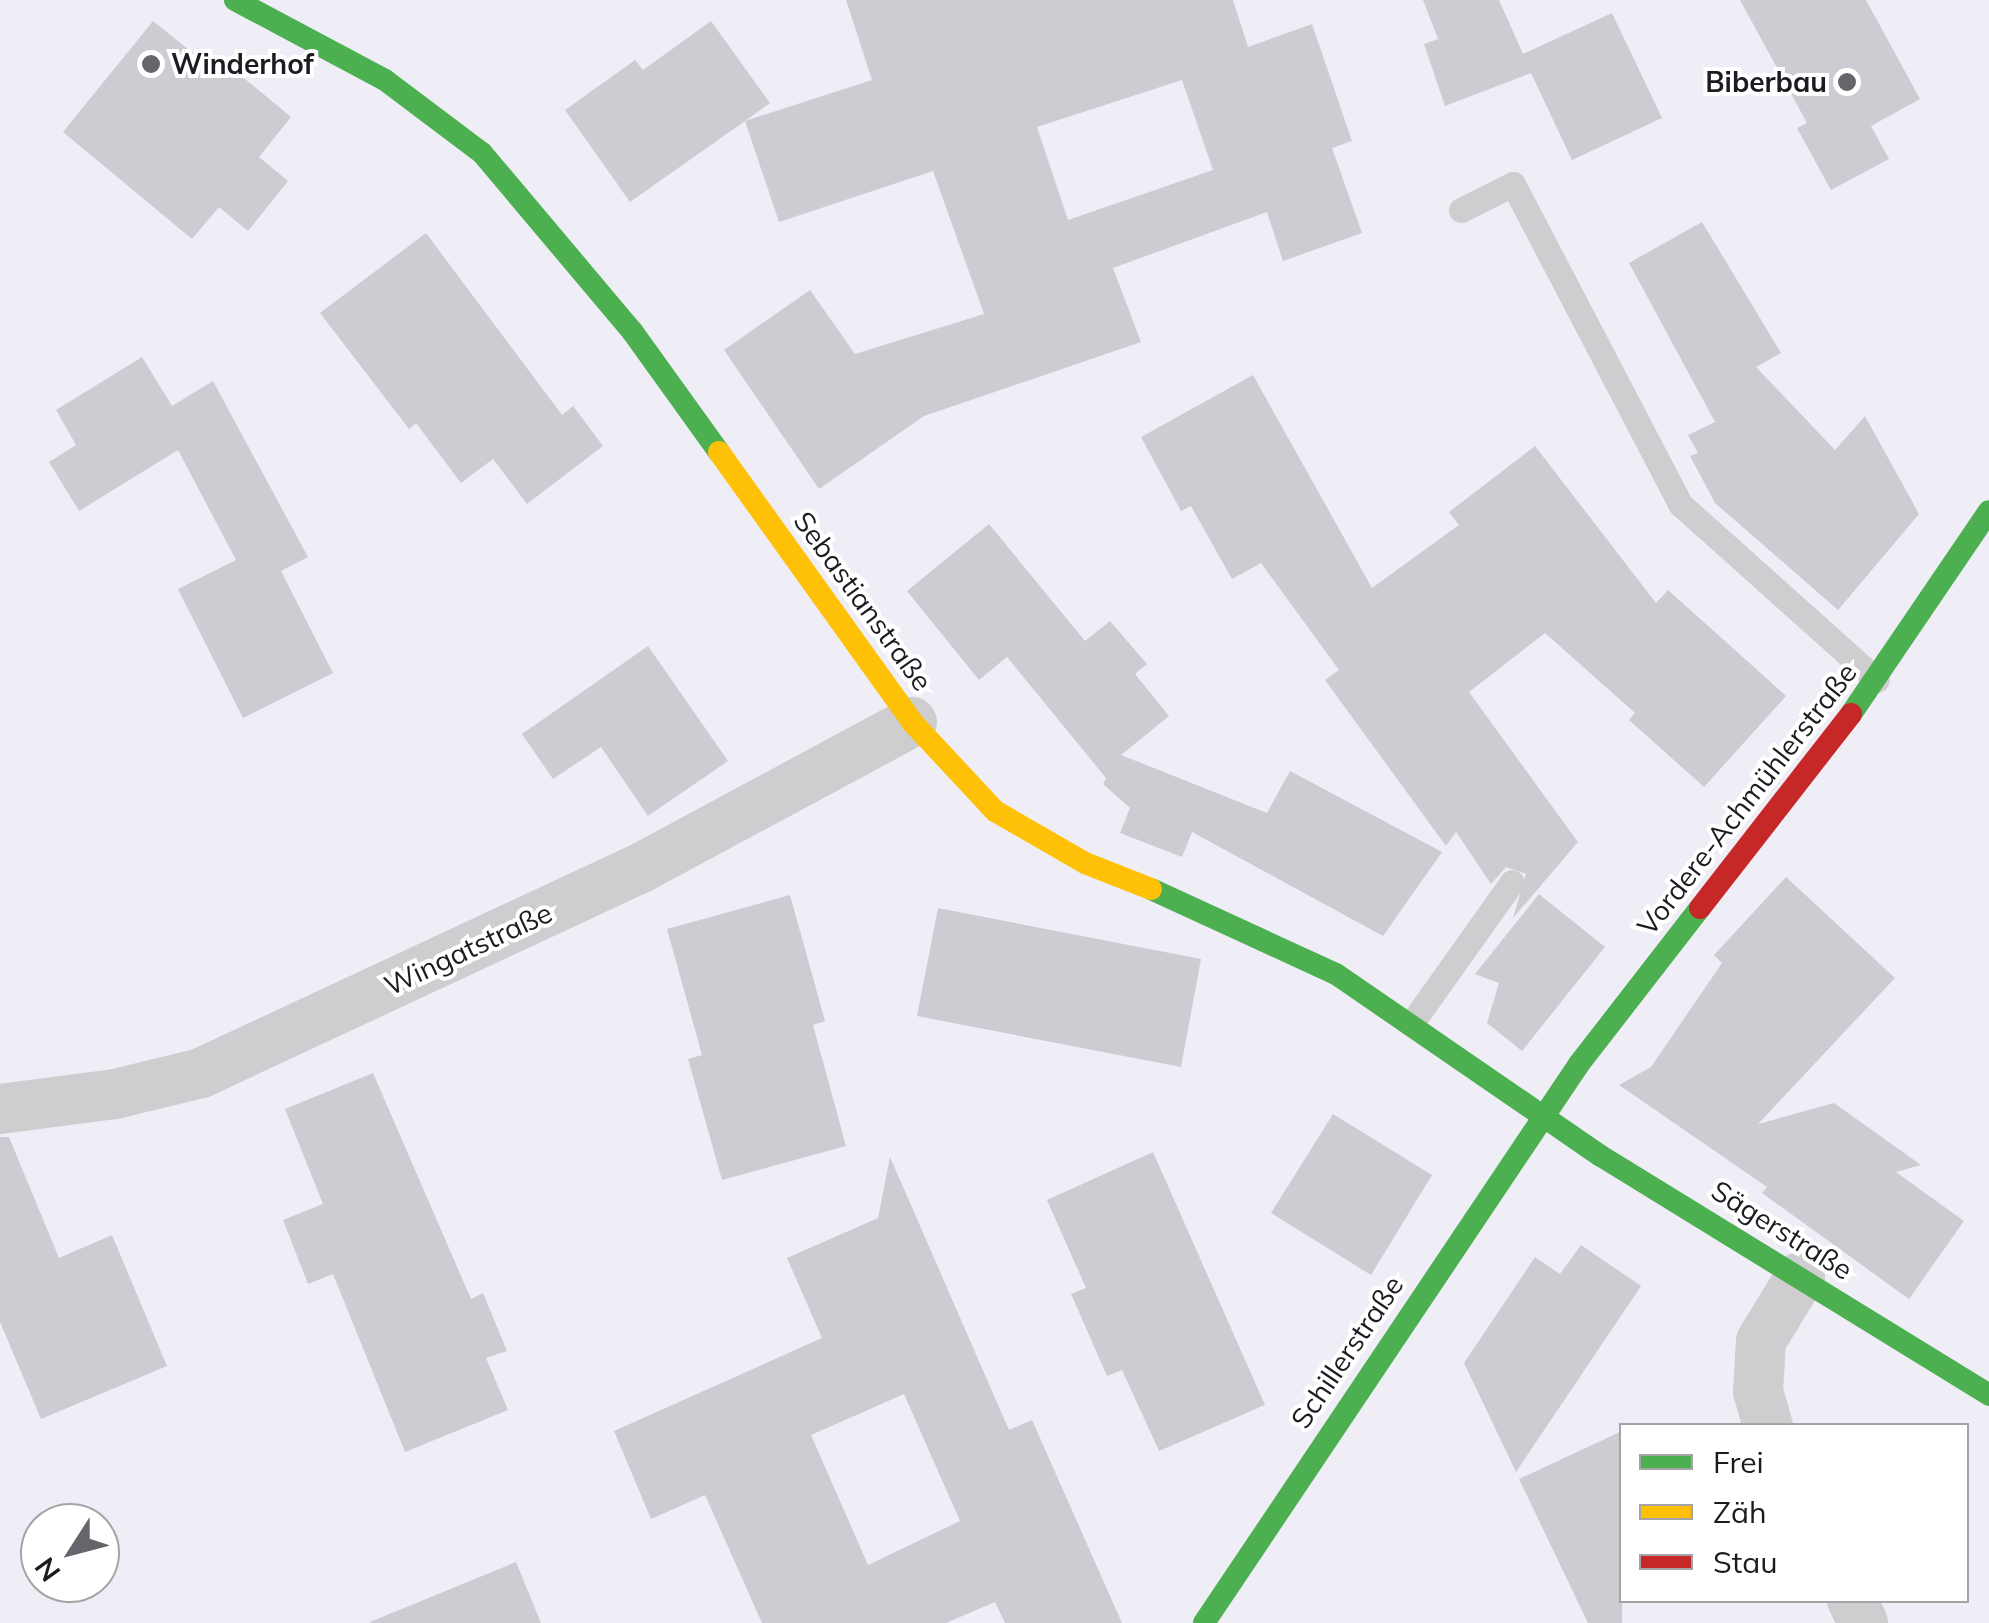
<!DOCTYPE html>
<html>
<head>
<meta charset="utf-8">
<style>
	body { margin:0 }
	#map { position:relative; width:1989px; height:1623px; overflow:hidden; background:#efeef6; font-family:Mulish,sans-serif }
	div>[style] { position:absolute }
	.building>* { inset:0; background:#cecbd2 }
	.lane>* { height:25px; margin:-12.5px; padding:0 12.5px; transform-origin:12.5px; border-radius:12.5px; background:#cecdd0 }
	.street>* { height:50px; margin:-25px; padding:0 25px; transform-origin:25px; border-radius:25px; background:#cecdd0 }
	.fast>* { height:22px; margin:-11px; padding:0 11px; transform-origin:11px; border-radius:11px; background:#4caf50 }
	.slow>* { height:22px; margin:-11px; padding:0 11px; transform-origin:11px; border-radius:11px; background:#ffc107 }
	.jam>* { height:22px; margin:-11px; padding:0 11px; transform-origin:11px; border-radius:11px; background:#c62828 }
	.dots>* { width:28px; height:28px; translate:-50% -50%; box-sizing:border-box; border:5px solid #fff; border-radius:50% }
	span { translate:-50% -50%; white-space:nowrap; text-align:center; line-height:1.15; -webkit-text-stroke:8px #fff; paint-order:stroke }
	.poi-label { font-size:28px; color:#1c1b21; font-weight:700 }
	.left { translate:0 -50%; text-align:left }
	.right { translate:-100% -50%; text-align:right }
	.street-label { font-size:28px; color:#1c1b21 }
	.legend { position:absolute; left:1619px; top:1423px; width:350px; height:180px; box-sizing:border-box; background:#fff; border:2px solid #a4a4a6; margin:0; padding:12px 18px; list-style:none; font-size:30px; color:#1c1b21 }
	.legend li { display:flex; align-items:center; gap:20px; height:50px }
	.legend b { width:50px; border:2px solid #a4a4a6 }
	.north { position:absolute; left:20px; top:1503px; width:100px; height:100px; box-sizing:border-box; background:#fff; border:2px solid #a4a4a6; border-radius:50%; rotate:234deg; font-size:28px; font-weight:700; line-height:40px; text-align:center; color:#1c1b21 }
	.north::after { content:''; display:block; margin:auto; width:35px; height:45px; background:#66656c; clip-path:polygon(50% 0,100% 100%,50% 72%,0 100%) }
</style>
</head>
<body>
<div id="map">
	<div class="building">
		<div style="clip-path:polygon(evenodd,846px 0,1233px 0,1248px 47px,1312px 24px,1352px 141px,1332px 148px,1362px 233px,1283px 261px,1267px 212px,1113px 268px,1141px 342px,924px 416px,819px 489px,724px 350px,810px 290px,855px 354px,984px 314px,933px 171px,779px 222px,745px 121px,630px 202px,565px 110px,635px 60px,643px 70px,711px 21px,770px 103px,745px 121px,872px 80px,846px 0,1182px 80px,1213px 170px,1068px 220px,1037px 127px,1182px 80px)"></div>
		<div style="clip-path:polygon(1423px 0,1499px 0,1523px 54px,1612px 13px,1662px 118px,1572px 160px,1531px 73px,1445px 106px,1424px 44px,1438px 39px)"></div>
		<div style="clip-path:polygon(1740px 0,1866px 0,1920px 99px,1871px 126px,1889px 159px,1831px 190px,1797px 128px,1807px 123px)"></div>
		<div style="clip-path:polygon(153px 21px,219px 74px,227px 64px,291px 117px,259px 157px,288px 181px,248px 231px,219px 207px,192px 239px,63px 132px)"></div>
		<div style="clip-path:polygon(1702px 222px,1781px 353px,1756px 367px,1835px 450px,1865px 416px,1919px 514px,1838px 610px,1715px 503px,1690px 456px,1698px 453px,1688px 435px,1715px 422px,1629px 263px)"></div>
		<div style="clip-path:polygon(426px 233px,562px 415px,573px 406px,603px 446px,527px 504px,493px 459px,461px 483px,416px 423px,409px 429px,320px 313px)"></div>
		<div style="clip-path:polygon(142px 357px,172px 406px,213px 381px,308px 557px,281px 571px,333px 673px,243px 718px,178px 589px,236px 560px,178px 450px,79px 511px,49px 462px,76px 445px,56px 410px)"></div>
		<div style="clip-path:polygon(1253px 375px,1372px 588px,1459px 525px,1449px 512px,1535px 446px,1656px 603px,1668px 590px,1786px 696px,1704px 787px,1629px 720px,1635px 713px,1545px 633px,1469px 692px,1578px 842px,1513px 918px,1526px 874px,1506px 867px,1491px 884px,1456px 832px,1446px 846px,1325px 680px,1339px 670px,1261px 563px,1232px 579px,1191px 506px,1181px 511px,1141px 437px)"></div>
		<div style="clip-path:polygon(989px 524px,1085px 641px,1110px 621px,1147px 664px,1135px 674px,1169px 716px,1121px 755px,1267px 813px,1290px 771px,1442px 852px,1383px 936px,1192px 832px,1182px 857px,1120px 833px,1130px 808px,1103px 784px,1106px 778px,1007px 657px,979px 680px,907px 591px)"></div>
		<div style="clip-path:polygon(648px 646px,728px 761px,648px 816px,601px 747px,553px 779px,522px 734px)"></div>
		<div style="clip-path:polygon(1786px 877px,1895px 978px,1758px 1124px,1834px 1103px,1921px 1165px,1896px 1172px,1964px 1221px,1909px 1299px,1762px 1193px,1767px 1187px,1619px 1085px,1651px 1067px,1722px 963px,1714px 955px)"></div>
		<div style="clip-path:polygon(1539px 894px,1605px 947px,1522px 1051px,1487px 1023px,1499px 983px,1475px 974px)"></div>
		<div style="clip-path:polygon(790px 895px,825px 1021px,813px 1025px,846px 1146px,722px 1180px,688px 1059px,702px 1055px,667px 929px)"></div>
		<div style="clip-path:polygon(938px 908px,1201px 959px,1181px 1067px,917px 1016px)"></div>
		<div style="clip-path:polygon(373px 1073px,471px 1299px,483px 1293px,507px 1351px,486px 1358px,508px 1410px,405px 1452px,333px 1274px,308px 1284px,283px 1220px,323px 1204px,285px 1109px)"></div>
		<div style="clip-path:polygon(1333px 1114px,1432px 1175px,1371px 1275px,1271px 1213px)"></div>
		<div style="clip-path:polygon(0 1137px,9px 1137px,59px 1258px,112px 1235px,167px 1366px,41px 1419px,0 1322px)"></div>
		<div style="clip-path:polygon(1153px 1152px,1265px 1405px,1159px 1451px,1122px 1370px,1107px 1376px,1071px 1294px,1086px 1288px,1047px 1200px)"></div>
		<div style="clip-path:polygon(evenodd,890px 1157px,1009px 1430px,1032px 1420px,1122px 1623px,1005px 1623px,995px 1602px,946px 1623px,762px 1623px,705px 1495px,651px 1519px,614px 1431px,822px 1338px,787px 1258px,878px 1218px,890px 1157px,904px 1394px,960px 1521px,868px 1565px,811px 1435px,904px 1394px)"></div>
		<div style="clip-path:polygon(1581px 1245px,1641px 1286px,1516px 1472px,1464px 1363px,1535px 1257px,1560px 1274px)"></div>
		<div style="clip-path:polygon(1622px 1431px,1622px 1623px,1588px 1623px,1519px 1479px)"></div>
		<div style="clip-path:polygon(516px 1562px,541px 1623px,370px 1623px,370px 1622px)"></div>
	</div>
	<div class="lane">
		<div style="left:1461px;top:210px;width:58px;rotate:-26.6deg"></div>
		<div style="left:1513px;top:184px;width:361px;rotate:62.4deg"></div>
		<div style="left:1680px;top:504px;width:264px;rotate:41.8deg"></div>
		<div style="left:1411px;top:1024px;width:174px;rotate:-54.6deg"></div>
	</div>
	<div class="street">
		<div style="left:0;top:1109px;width:116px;rotate:-7.4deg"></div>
		<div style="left:115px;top:1094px;width:89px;rotate:-13.7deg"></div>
		<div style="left:201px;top:1073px;width:483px;rotate:-25deg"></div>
		<div style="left:639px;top:869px;width:310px;rotate:-28.3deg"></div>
		<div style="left:1768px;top:1426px;width:35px;rotate:-106deg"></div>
		<div style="left:1758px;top:1392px;width:51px;rotate:-86.6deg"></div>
		<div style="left:1761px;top:1341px;width:75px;rotate:-58.6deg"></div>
		<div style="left:1852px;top:1600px;width:25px;rotate:64deg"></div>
	</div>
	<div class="fast">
		<div style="left:235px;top:0;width:170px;rotate:28.1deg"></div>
		<div style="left:385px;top:80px;width:121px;rotate:37deg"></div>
		<div style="left:482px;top:153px;width:233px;rotate:49.9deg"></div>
		<div style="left:632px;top:331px;width:149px;rotate:54.3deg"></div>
		<div style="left:1851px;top:714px;width:245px;rotate:-55.8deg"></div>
		<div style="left:1151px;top:889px;width:204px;rotate:24.7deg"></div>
		<div style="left:1336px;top:974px;width:321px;rotate:34.5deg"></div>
		<div style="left:1601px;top:1156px;width:456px;rotate:31.6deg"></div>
		<div style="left:1204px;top:1623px;width:673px;rotate:-56.14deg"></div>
		<div style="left:1579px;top:1064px;width:197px;rotate:-52.2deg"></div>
	</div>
	<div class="slow">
		<div style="left:719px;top:452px;width:332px;rotate:54.4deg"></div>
		<div style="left:912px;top:722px;width:122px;rotate:47deg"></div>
		<div style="left:995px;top:811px;width:104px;rotate:30deg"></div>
		<div style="left:1085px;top:863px;width:71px;rotate:21.5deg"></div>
	</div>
	<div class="jam">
		<div style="left:1700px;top:908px;width:246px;rotate:-52.1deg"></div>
	</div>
	<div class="dots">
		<div style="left:151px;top:64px;background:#66656c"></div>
		<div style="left:1847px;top:82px;background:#66656c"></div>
	</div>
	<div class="poi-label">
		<span class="left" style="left:171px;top:64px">Winderhof</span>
		<span class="right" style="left:1827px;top:82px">Biberbau</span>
	</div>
	<div class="street-label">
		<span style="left:863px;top:601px;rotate:54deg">Sebastianstraße</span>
		<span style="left:1747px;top:799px;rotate:-52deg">Vordere-Achmühlerstraße</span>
		<span style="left:468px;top:949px;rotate:-25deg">Wingatstraße</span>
		<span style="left:1782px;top:1230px;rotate:32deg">Sägerstraße</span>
		<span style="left:1347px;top:1352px;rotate:-56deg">Schillerstraße</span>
	</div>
	<ul class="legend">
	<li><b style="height:12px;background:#4caf50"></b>Frei</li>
	<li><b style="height:12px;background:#ffc107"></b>Zäh</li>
	<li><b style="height:12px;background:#c62828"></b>Stau</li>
	</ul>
	<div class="north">N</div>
</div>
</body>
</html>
